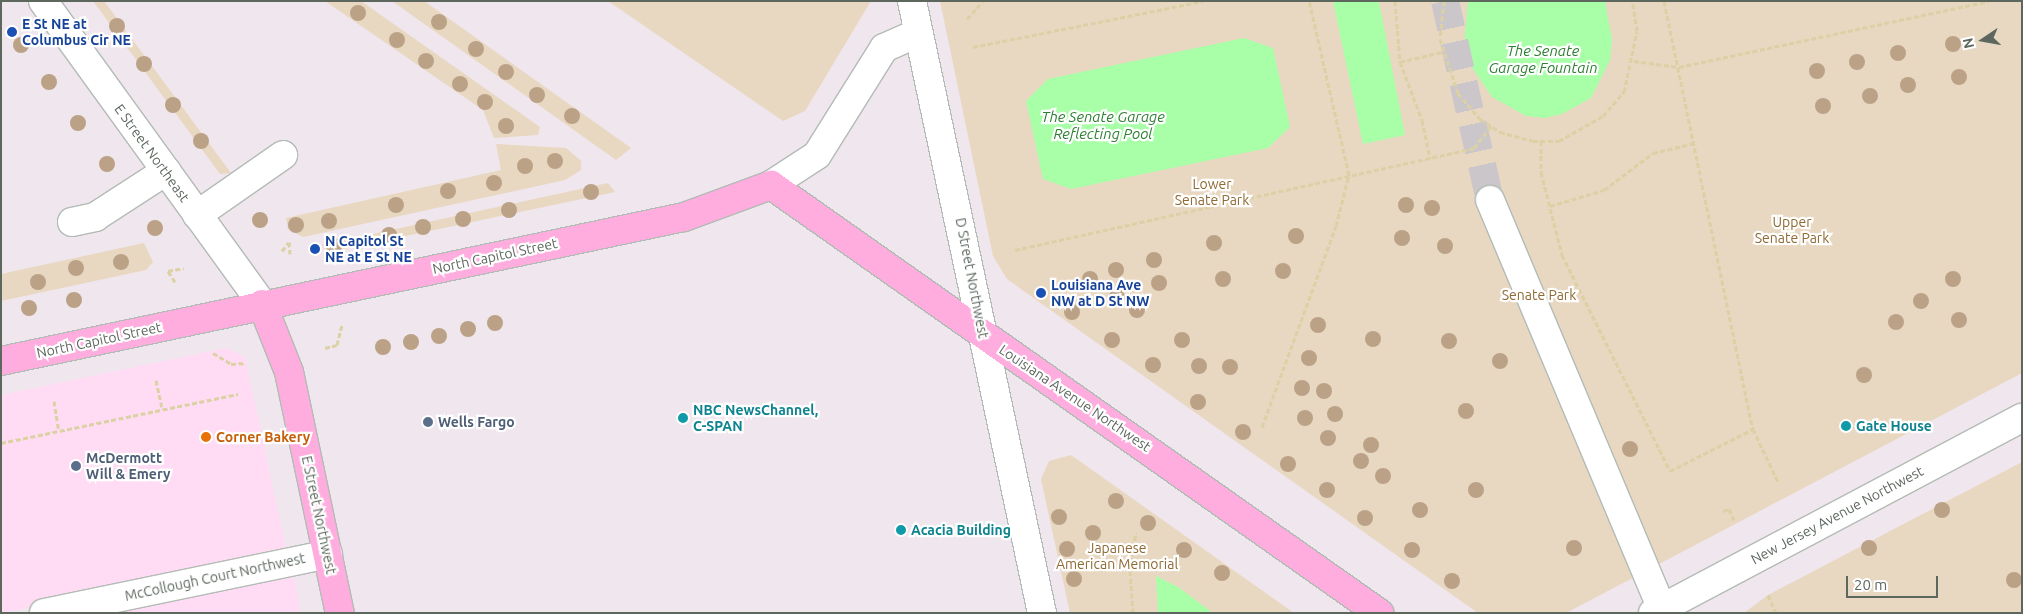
<!DOCTYPE html>
<html>
<head>
<meta charset="utf-8">
<style>
	body { margin:0 }
	#map { position:relative; width:2023px; height:614px; overflow:hidden; background:#f0e6ed; font-family:Ubuntu,sans-serif }
	div>[style] { position:absolute }
	.commercial>* { inset:0; background:#ffdcf4 }
	.green>* { inset:0; background:#e8d7c1 }
	.water>* { inset:0; background:#a8ffa7 }
	.minor-tunnel>* { height:28px; margin-top:-14px; transform-origin:0; background:repeating-linear-gradient(90deg,#cbc6c9 0 28px,transparent 0 42px) }
	.path>* { height:3px; margin-top:-1.5px; transform-origin:0; background:repeating-linear-gradient(90deg,#dbd1a4 0 5px,transparent 0 7.5px) }
	.roads { filter:drop-shadow(1px 0 #b3bbb5) drop-shadow(-1px 0 #b3bbb5) drop-shadow(0 1px #b3bbb5) drop-shadow(0 -1px #b3bbb5) }
	.minor>* { height:28px; margin:-14px; padding:0 14px; transform-origin:14px; border-radius:14px; background:#fff }
	.major>* { height:28px; margin:-14px; padding:0 14px; transform-origin:14px; border-radius:14px; background:#ffacdf }
	.trees>* { width:16px; height:16px; margin:-8px; border-radius:50%; background:#bba287 }
	.dots>* { width:14px; height:14px; translate:-50% -50%; box-sizing:border-box; border:2px solid #fff; border-radius:50% }
	span { translate:-50% -50%; white-space:nowrap; text-align:center; line-height:1.15; -webkit-text-stroke:4.5px #fff; paint-order:stroke }
	.transit-label { font-size:14px; color:#164399; font-weight:700 }
	.left { translate:0 -50%; text-align:left }
	.street-label { font-size:14px; color:#5d675e }
	.park-label { font-size:14px; color:#8f6a34 }
	.culture-label { font-size:14px; color:#0d838f; font-weight:700 }
	.service-label { font-size:14px; color:#4e5e75; font-weight:700 }
	.food-label { font-size:14px; color:#c56008; font-weight:700 }
	.water-label { font-size:15px; color:#2f7f34; font-style:italic }
	.frame { position:absolute; inset:0; border:2px solid #5d675e; pointer-events:none }
	.north { position:absolute; left:1958px; top:15px; width:50px; height:50px; -webkit-text-stroke:4px #fff; paint-order:stroke; rotate:258deg; font-size:14px; font-weight:700; line-height:20px; text-align:center; color:#5d675e }
	.north::after { content:''; display:block; margin:auto; width:18px; height:22px; background:#5d675e; clip-path:polygon(50% 0,100% 100%,50% 72%,0 100%) }
	.scale { position:absolute; left:1846px; top:576px; width:92px; height:22px; box-sizing:border-box; border:2px solid #5d675e; border-top:0; padding-left:6px; font-size:15px; line-height:18px; white-space:nowrap; color:#5d675e; -webkit-text-stroke:4px #fff; paint-order:stroke }
</style>
</head>
<body>
<div id="map">
	<div class="commercial">
		<div style="clip-path:polygon(227px 348px,245px 357px,288px 557px,1px 613px,1px 395px)"></div>
		<div style="clip-path:polygon(292px 567px,301px 613px,67px 613px)"></div>
	</div>
	<div class="green">
		<div style="clip-path:polygon(93px 1px,104px 1px,231px 173px,220px 174px)"></div>
		<div style="clip-path:polygon(325px 1px,361px 1px,540px 127px,538px 135px,494px 138px,483px 110px)"></div>
		<div style="clip-path:polygon(392px 1px,424px 1px,631px 148px,616px 160px)"></div>
		<div style="clip-path:polygon(608px 1px,871px 1px,805px 111px,783px 121px)"></div>
		<div style="clip-path:polygon(940px 1px,2022px 1px,2022px 373px,1566px 613px,1478px 613px,1007px 279px,993px 256px)"></div>
		<div style="clip-path:polygon(496px 144px,566px 148px,581px 161px,581px 170px,565px 180px,303px 237px,288px 229px,286px 218px,501px 170px)"></div>
		<div style="clip-path:polygon(608px 183px,615px 192px,325px 253px,322px 245px)"></div>
		<div style="clip-path:polygon(144px 243px,153px 262px,146px 270px,1px 301px,1px 274px)"></div>
		<div style="clip-path:polygon(1071px 455px,1294px 613px,1070px 613px,1041px 479px,1049px 461px)"></div>
		<div style="clip-path:polygon(2022px 462px,2022px 613px,1744px 613px,1768px 595px)"></div>
	</div>
	<div class="water">
		<div style="clip-path:polygon(1333px 1px,1379px 2px,1405px 135px,1363px 144px)"></div>
		<div style="clip-path:polygon(1468px 1px,1605px 1px,1612px 40px,1610px 60px,1591px 98px,1562px 114px,1545px 118px,1526px 116px,1492px 97px,1471px 66px,1464px 46px)"></div>
		<div style="clip-path:polygon(1244px 38px,1273px 48px,1290px 127px,1268px 148px,1071px 189px,1043px 179px,1026px 101px,1048px 79px)"></div>
		<div style="clip-path:polygon(1156px 576px,1178px 587px,1213px 613px,1158px 613px)"></div>
	</div>
	<div class="minor-tunnel">
		<div style="left:1445px;top:1px;width:204px;rotate:77.3deg"></div>
	</div>
	<div class="path">
		<div style="left:1395px;top:1px;width:61px;rotate:85.3deg"></div>
		<div style="left:1400px;top:62px;width:62px;rotate:69.2deg"></div>
		<div style="left:1422px;top:120px;width:39px;rotate:78deg"></div>
		<div style="left:1444px;top:1px;width:38px;rotate:96deg"></div>
		<div style="left:1440px;top:39px;width:57px;rotate:71.6deg"></div>
		<div style="left:1458px;top:93px;width:34px;rotate:50deg"></div>
		<div style="left:1480px;top:119px;width:24px;rotate:33deg"></div>
		<div style="left:1500px;top:132px;width:34px;rotate:15deg"></div>
		<div style="left:1533px;top:141px;width:26px"></div>
		<div style="left:1559px;top:141px;width:51px;rotate:-29.6deg"></div>
		<div style="left:1603px;top:116px;width:32px;rotate:-49deg"></div>
		<div style="left:1624px;top:92px;width:62px;rotate:-78deg"></div>
		<div style="left:1637px;top:31px;width:30px;rotate:-99deg"></div>
		<div style="left:1664px;top:1px;width:437px;rotate:78.3deg"></div>
		<div style="left:1753px;top:429px;width:59px;rotate:64.7deg"></div>
		<div style="left:967px;top:19px;width:24px;rotate:-48deg"></div>
		<div style="left:973px;top:47px;width:235px;rotate:-11.3deg"></div>
		<div style="left:1634px;top:61px;width:45px;rotate:7.6deg"></div>
		<div style="left:1679px;top:67px;width:317px;rotate:-12deg"></div>
		<div style="left:1400px;top:62px;width:43px;rotate:-13.4deg"></div>
		<div style="left:1541px;top:141px;width:31px;rotate:90deg"></div>
		<div style="left:1541px;top:172px;width:86px;rotate:75.8deg"></div>
		<div style="left:1562px;top:255px;width:241px;rotate:63.4deg"></div>
		<div style="left:1670px;top:471px;width:93px;rotate:-26.8deg"></div>
		<div style="left:1550px;top:206px;width:56px;rotate:-16.5deg"></div>
		<div style="left:1604px;top:190px;width:61px;rotate:-37.1deg"></div>
		<div style="left:1653px;top:153px;width:43px;rotate:-13.4deg"></div>
		<div style="left:1015px;top:250px;width:470px;rotate:-12.5deg"></div>
		<div style="left:1474px;top:148px;width:28px;rotate:-52deg"></div>
		<div style="left:282px;top:251px;width:11px;rotate:-52deg"></div>
		<div style="left:289px;top:242px;width:12px;rotate:85deg"></div>
		<div style="left:175px;top:282px;width:13px;rotate:-122deg"></div>
		<div style="left:168px;top:271px;width:16px;rotate:-11deg"></div>
		<div style="left:325px;top:348px;width:12px;rotate:-14deg"></div>
		<div style="left:337px;top:345px;width:21px;rotate:-76deg"></div>
		<div style="left:213px;top:353px;width:21px;rotate:31deg"></div>
		<div style="left:231px;top:364px;width:15px;rotate:-4deg"></div>
		<div style="left:156px;top:380px;width:30px;rotate:78deg"></div>
		<div style="left:54px;top:401px;width:30px;rotate:81deg"></div>
		<div style="left:1262px;top:427px;width:214px;rotate:-69.8deg"></div>
		<div style="left:1336px;top:226px;width:53px;rotate:-75.7deg"></div>
		<div style="left:1349px;top:175px;width:179px;rotate:-102.9deg"></div>
		<div style="left:1px;top:443px;width:242px;rotate:-11.7deg"></div>
		<div style="left:1723px;top:511px;width:6px;rotate:-18deg"></div>
		<div style="left:1729px;top:509px;width:12px;rotate:66deg"></div>
		<div style="left:1768px;top:595px;width:20px;rotate:66deg"></div>
		<div style="left:1133px;top:613px;width:43px;rotate:-94deg"></div>
		<div style="left:1130px;top:570px;width:38px;rotate:-81deg"></div>
		<div style="left:1521px;top:613px;width:1px"></div>
	</div>
	<div class="roads">
		<div class="minor">
			<div style="left:43px;top:1px;width:374px;rotate:54.1deg"></div>
			<div style="left:912px;top:1px;width:626px;rotate:78.01deg"></div>
			<div style="left:771px;top:185px;width:55px;rotate:-33.1deg"></div>
			<div style="left:817px;top:155px;width:126px;rotate:-57.9deg"></div>
			<div style="left:884px;top:48px;width:37px;rotate:-24deg"></div>
			<div style="left:1490px;top:200px;width:448px;rotate:67.2deg"></div>
			<div style="left:197px;top:215px;width:105px;rotate:-34.9deg"></div>
			<div style="left:72px;top:222px;width:24px;rotate:-12deg"></div>
			<div style="left:95px;top:217px;width:85px;rotate:-32.9deg"></div>
			<div style="left:44px;top:613px;width:290px;rotate:-11.7deg"></div>
			<div style="left:1653px;top:613px;width:417px;rotate:-27.9deg"></div>
		</div>
		<div class="major">
			<div style="left:262px;top:304px;width:73px;rotate:68.3deg"></div>
			<div style="left:289px;top:372px;width:246px;rotate:78.1deg"></div>
			<div style="left:1px;top:361px;width:698px;rotate:-11.91deg"></div>
			<div style="left:684px;top:217px;width:93px;rotate:-20.2deg"></div>
			<div style="left:771px;top:185px;width:744px;rotate:35.14deg"></div>
		</div>
	</div>
	<div class="trees">
		<div style="left:358px;top:13px"></div>
		<div style="left:439px;top:22px"></div>
		<div style="left:117px;top:26px"></div>
		<div style="left:397px;top:40px"></div>
		<div style="left:1953px;top:44px"></div>
		<div style="left:21px;top:45px"></div>
		<div style="left:476px;top:49px"></div>
		<div style="left:1898px;top:53px"></div>
		<div style="left:426px;top:61px"></div>
		<div style="left:1857px;top:62px"></div>
		<div style="left:144px;top:64px"></div>
		<div style="left:1817px;top:71px"></div>
		<div style="left:506px;top:72px"></div>
		<div style="left:1959px;top:77px"></div>
		<div style="left:49px;top:82px"></div>
		<div style="left:460px;top:84px"></div>
		<div style="left:1908px;top:85px"></div>
		<div style="left:537px;top:95px"></div>
		<div style="left:1870px;top:96px"></div>
		<div style="left:485px;top:102px"></div>
		<div style="left:173px;top:105px"></div>
		<div style="left:1823px;top:106px"></div>
		<div style="left:572px;top:116px"></div>
		<div style="left:78px;top:123px"></div>
		<div style="left:506px;top:126px"></div>
		<div style="left:201px;top:141px"></div>
		<div style="left:555px;top:161px"></div>
		<div style="left:107px;top:164px"></div>
		<div style="left:525px;top:166px"></div>
		<div style="left:494px;top:183px"></div>
		<div style="left:448px;top:191px"></div>
		<div style="left:591px;top:192px"></div>
		<div style="left:396px;top:205px"></div>
		<div style="left:1406px;top:205px"></div>
		<div style="left:1432px;top:208px"></div>
		<div style="left:509px;top:210px"></div>
		<div style="left:463px;top:219px"></div>
		<div style="left:260px;top:220px"></div>
		<div style="left:329px;top:221px"></div>
		<div style="left:296px;top:225px"></div>
		<div style="left:423px;top:227px"></div>
		<div style="left:155px;top:228px"></div>
		<div style="left:389px;top:235px"></div>
		<div style="left:1296px;top:236px"></div>
		<div style="left:1402px;top:238px"></div>
		<div style="left:1214px;top:243px"></div>
		<div style="left:334px;top:246px"></div>
		<div style="left:1445px;top:246px"></div>
		<div style="left:1154px;top:260px"></div>
		<div style="left:121px;top:262px"></div>
		<div style="left:76px;top:268px"></div>
		<div style="left:1116px;top:270px"></div>
		<div style="left:1283px;top:271px"></div>
		<div style="left:1090px;top:279px"></div>
		<div style="left:1223px;top:279px"></div>
		<div style="left:1953px;top:279px"></div>
		<div style="left:38px;top:282px"></div>
		<div style="left:1159px;top:283px"></div>
		<div style="left:1117px;top:297px"></div>
		<div style="left:74px;top:300px"></div>
		<div style="left:1921px;top:301px"></div>
		<div style="left:29px;top:308px"></div>
		<div style="left:1137px;top:310px"></div>
		<div style="left:1072px;top:312px"></div>
		<div style="left:1959px;top:320px"></div>
		<div style="left:1896px;top:322px"></div>
		<div style="left:495px;top:323px"></div>
		<div style="left:1318px;top:325px"></div>
		<div style="left:468px;top:329px"></div>
		<div style="left:439px;top:336px"></div>
		<div style="left:1373px;top:339px"></div>
		<div style="left:1112px;top:340px"></div>
		<div style="left:1182px;top:340px"></div>
		<div style="left:1449px;top:341px"></div>
		<div style="left:411px;top:342px"></div>
		<div style="left:383px;top:347px"></div>
		<div style="left:1309px;top:358px"></div>
		<div style="left:1500px;top:361px"></div>
		<div style="left:1153px;top:365px"></div>
		<div style="left:1199px;top:366px"></div>
		<div style="left:1230px;top:367px"></div>
		<div style="left:1864px;top:375px"></div>
		<div style="left:1302px;top:388px"></div>
		<div style="left:1324px;top:391px"></div>
		<div style="left:1198px;top:402px"></div>
		<div style="left:1466px;top:411px"></div>
		<div style="left:1335px;top:414px"></div>
		<div style="left:1305px;top:418px"></div>
		<div style="left:1243px;top:432px"></div>
		<div style="left:1328px;top:438px"></div>
		<div style="left:1371px;top:445px"></div>
		<div style="left:1630px;top:449px"></div>
		<div style="left:1361px;top:461px"></div>
		<div style="left:1288px;top:464px"></div>
		<div style="left:1383px;top:476px"></div>
		<div style="left:1327px;top:490px"></div>
		<div style="left:1476px;top:490px"></div>
		<div style="left:1116px;top:501px"></div>
		<div style="left:1420px;top:510px"></div>
		<div style="left:1942px;top:510px"></div>
		<div style="left:1059px;top:517px"></div>
		<div style="left:1365px;top:518px"></div>
		<div style="left:1148px;top:523px"></div>
		<div style="left:1093px;top:533px"></div>
		<div style="left:1574px;top:548px"></div>
		<div style="left:1869px;top:548px"></div>
		<div style="left:1067px;top:549px"></div>
		<div style="left:1184px;top:550px"></div>
		<div style="left:1412px;top:550px"></div>
		<div style="left:1222px;top:573px"></div>
		<div style="left:1074px;top:579px"></div>
		<div style="left:2014px;top:580px"></div>
		<div style="left:1452px;top:581px"></div>
	</div>
	<div class="dots">
		<div style="left:12px;top:32px;background:#1a4fb4"></div>
		<div style="left:315px;top:249px;background:#1a4fb4"></div>
		<div style="left:1041px;top:293px;background:#1a4fb4"></div>
		<div style="left:683px;top:418px;background:#0f9aa8"></div>
		<div style="left:428px;top:422px;background:#5c6f8a"></div>
		<div style="left:1846px;top:426px;background:#0f9aa8"></div>
		<div style="left:206px;top:437px;background:#e8710a"></div>
		<div style="left:76px;top:466px;background:#5c6f8a"></div>
		<div style="left:901px;top:530px;background:#0f9aa8"></div>
	</div>
	<div class="transit-label">
		<span class="left" style="left:22px;top:32px">E St NE at<br>Columbus Cir NE</span>
		<span class="left" style="left:325px;top:249px">N Capitol St<br>NE at E St NE</span>
		<span class="left" style="left:1051px;top:293px">Louisiana Ave<br>NW at D St NW</span>
	</div>
	<div class="street-label">
		<span style="left:152px;top:153px;rotate:54deg">E Street Northeast</span>
		<span style="left:495px;top:256px;rotate:-12deg">North Capitol Street</span>
		<span style="left:972px;top:278px;rotate:79deg">D Street Northwest</span>
		<span style="left:99px;top:340px;rotate:-12deg">North Capitol Street</span>
		<span style="left:1075px;top:398px;rotate:34deg">Louisiana Avenue Northwest</span>
		<span style="left:319px;top:515px;rotate:78deg">E Street Northwest</span>
		<span style="left:1837px;top:515px;rotate:-28deg">New Jersey Avenue Northwest</span>
		<span style="left:215px;top:577px;rotate:-12deg">McCollough Court Northwest</span>
	</div>
	<div class="park-label">
		<span style="left:1212px;top:192px">Lower<br>Senate Park</span>
		<span style="left:1792px;top:230px">Upper<br>Senate Park</span>
		<span style="left:1539px;top:295px">Senate Park</span>
		<span style="left:1117px;top:556px">Japanese<br>American Memorial</span>
	</div>
	<div class="culture-label">
		<span class="left" style="left:693px;top:418px">NBC NewsChannel,<br>C-SPAN</span>
		<span class="left" style="left:1856px;top:426px">Gate House</span>
		<span class="left" style="left:911px;top:530px">Acacia Building</span>
	</div>
	<div class="service-label">
		<span class="left" style="left:438px;top:422px">Wells Fargo</span>
		<span class="left" style="left:86px;top:466px">McDermott<br>Will &amp; Emery</span>
	</div>
	<div class="food-label">
		<span class="left" style="left:216px;top:437px">Corner Bakery</span>
	</div>
	<div class="water-label">
		<span style="left:1543px;top:59px">The Senate<br>Garage Fountain</span>
		<span style="left:1103px;top:125px">The Senate Garage<br>Reflecting Pool</span>
	</div>
	<div class="frame"></div>
	<div class="north">N</div>
	<div class="scale">20 m</div>
</div>
</body>
</html>
